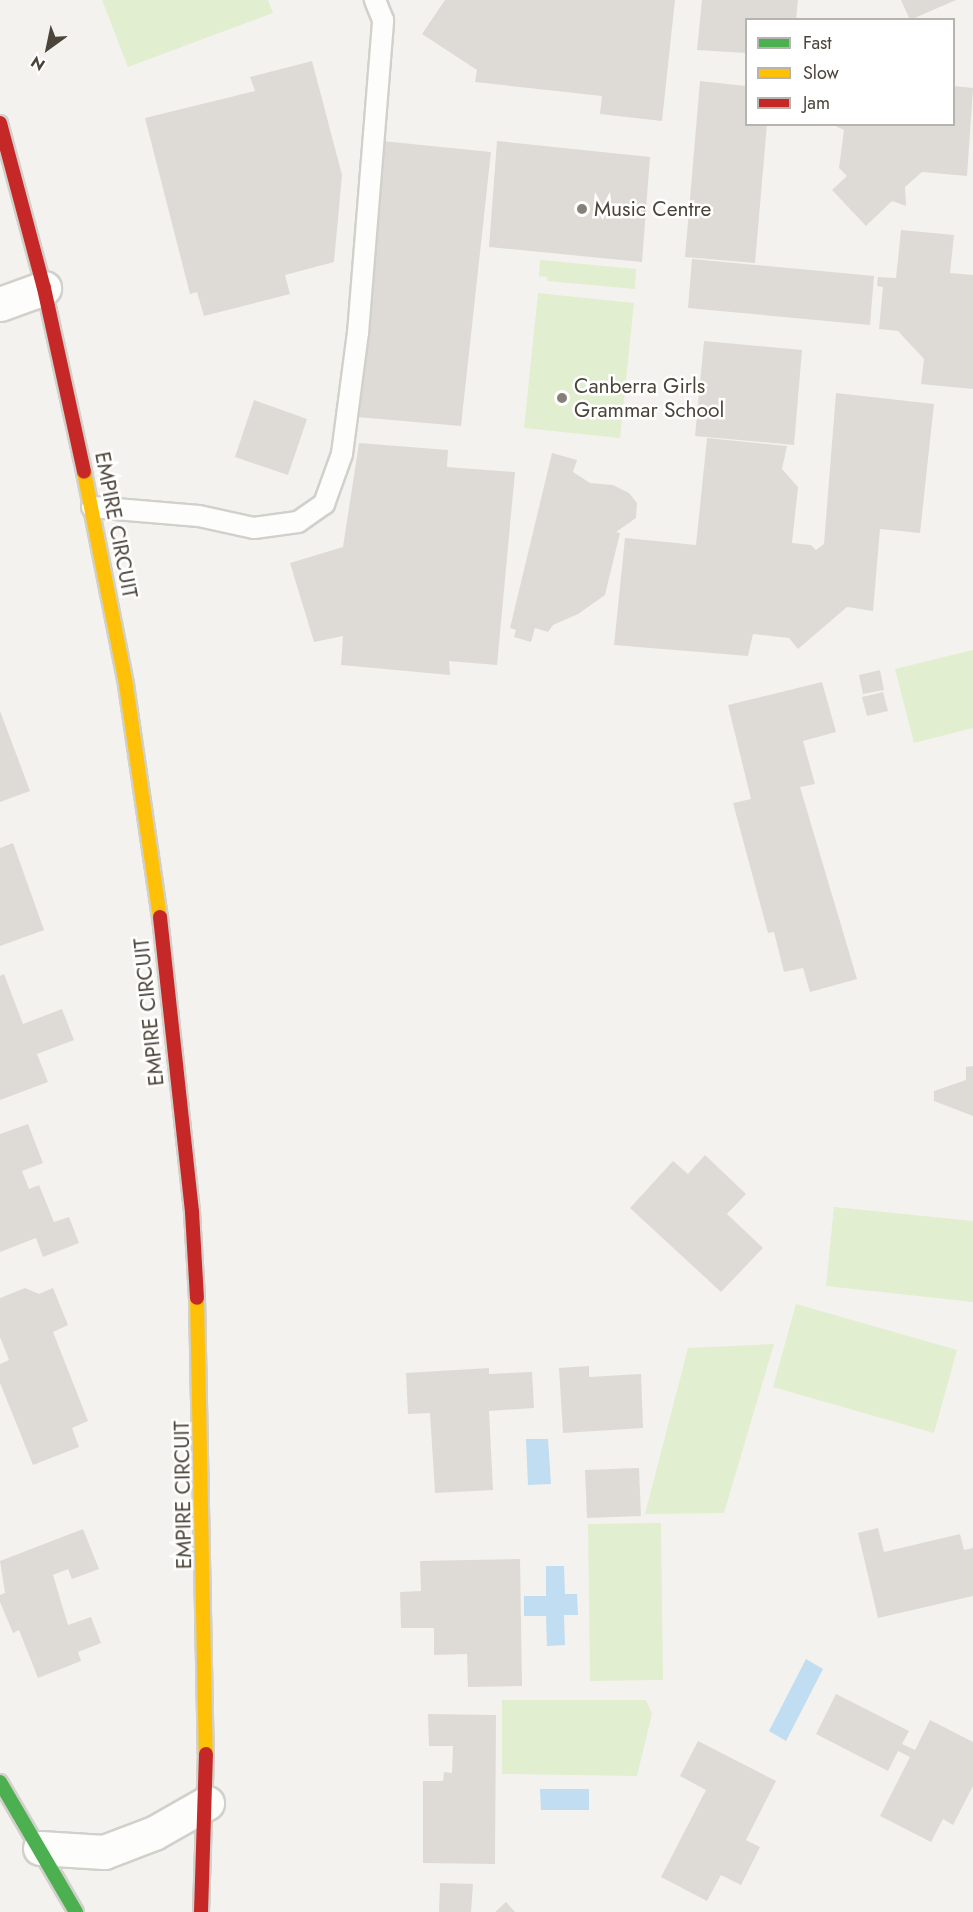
<!DOCTYPE html>
<html>
<head>
<meta charset="utf-8">
<style>
	body { margin:0 }
	#map { position:relative; width:973px; height:1912px; overflow:hidden; background:#f4f2ee; font-family:Jost,sans-serif }
	div>[style] { position:absolute }
	.green>* { inset:0; background:#e1eecf }
	.water>* { inset:0; background:#c0ddf1 }
	.building>* { inset:0; background:#dedbd6 }
	.roads { filter:drop-shadow(2px 0 #d2d0cb) drop-shadow(-2px 0 #d2d0cb) drop-shadow(0 2px #d2d0cb) drop-shadow(0 -2px #d2d0cb) }
	.lane>* { height:20px; margin:-10px; padding:0 10px; transform-origin:10px; border-radius:10px; background:#fdfdfc }
	.street>* { height:33px; margin:-16.5px; padding:0 16.5px; transform-origin:16.5px; border-radius:16.5px; background:#fdfdfc }
	.fast>* { height:14px; margin:-7px; padding:0 7px; transform-origin:7px; border-radius:7px; background:#4caf50 }
	.slow>* { height:14px; margin:-7px; padding:0 7px; transform-origin:7px; border-radius:7px; background:#ffc107 }
	.jam>* { height:14px; margin:-7px; padding:0 7px; transform-origin:7px; border-radius:7px; background:#c62828 }
	.dots>* { width:16px; height:16px; translate:-50% -50%; box-sizing:border-box; border:3px solid #fff; border-radius:50% }
	span { translate:-50% -50%; white-space:nowrap; text-align:center; line-height:1.15; -webkit-text-stroke:5px #fff; paint-order:stroke }
	.poi-label { font-size:21px; color:#4b4439 }
	.left { translate:0 -50%; text-align:left }
	.street-label { font-size:21px; color:#4b4439 }
	.legend { position:absolute; left:745px; top:18px; width:210px; height:108px; box-sizing:border-box; background:#fff; border:2px solid #b7b4b0; margin:0; padding:8px 10px; list-style:none; font-size:18px; color:#4b4439 }
	.legend li { display:flex; align-items:center; gap:12px; height:30px }
	.legend b { width:30px; border:2px solid #b7b4b0 }
	.north { position:absolute; left:18px; top:18px; width:60px; height:60px; -webkit-text-stroke:4px #fff; paint-order:stroke; rotate:213deg; font-size:16px; font-weight:700; line-height:24px; text-align:center; color:#4b4439 }
	.north::after { content:''; display:block; margin:auto; width:21px; height:27px; background:#4b4439; clip-path:polygon(50% 0,100% 100%,50% 72%,0 100%) }
</style>
</head>
<body>
<div id="map">
	<div class="green">
		<div style="clip-path:polygon(102px 0,268px 0,273px 13px,128px 67px)"></div>
		<div style="clip-path:polygon(540px 260px,636px 269px,635px 289px,547px 281px,547px 277px,539px 276px)"></div>
		<div style="clip-path:polygon(538px 293px,634px 303px,620px 438px,524px 428px)"></div>
		<div style="clip-path:polygon(973px 650px,973px 728px,914px 743px,895px 669px)"></div>
		<div style="clip-path:polygon(834px 1207px,973px 1221px,973px 1302px,826px 1286px)"></div>
		<div style="clip-path:polygon(796px 1304px,957px 1350px,934px 1433px,773px 1387px)"></div>
		<div style="clip-path:polygon(774px 1344px,724px 1513px,645px 1514px,688px 1348px)"></div>
		<div style="clip-path:polygon(661px 1523px,663px 1680px,590px 1681px,588px 1524px)"></div>
		<div style="clip-path:polygon(502px 1700px,646px 1700px,652px 1714px,637px 1776px,502px 1774px)"></div>
	</div>
	<div class="water">
		<div style="clip-path:polygon(526px 1439px,548px 1439px,551px 1484px,528px 1485px)"></div>
		<div style="clip-path:polygon(546px 1566px,564px 1566px,565px 1594px,577px 1594px,578px 1615px,564px 1615px,565px 1645px,547px 1646px,546px 1616px,524px 1616px,524px 1596px,546px 1596px)"></div>
		<div style="clip-path:polygon(806px 1659px,823px 1669px,786px 1741px,769px 1731px)"></div>
		<div style="clip-path:polygon(540px 1789px,589px 1789px,589px 1810px,541px 1810px)"></div>
	</div>
	<div class="building">
		<div style="clip-path:polygon(445px 0,675px 0,662px 121px,600px 114px,602px 96px,475px 82px,477px 70px,422px 34px)"></div>
		<div style="clip-path:polygon(702px 0,798px 0,796px 20px,746px 20px,746px 53px,697px 50px)"></div>
		<div style="clip-path:polygon(901px 0,956px 0,910px 20px)"></div>
		<div style="clip-path:polygon(312px 61px,342px 175px,334px 262px,285px 275px,290px 294px,204px 316px,197px 292px,190px 294px,145px 118px,255px 91px,250px 77px)"></div>
		<div style="clip-path:polygon(700px 81px,746px 86px,746px 124px,767px 124px,755px 263px,685px 257px)"></div>
		<div style="clip-path:polygon(954px 86px,973px 88px,967px 176px,922px 172px,905px 187px,906px 206px,892px 201px,866px 226px,832px 190px,847px 176px,839px 168px,844px 130px,831px 124px,954px 124px)"></div>
		<div style="clip-path:polygon(382px 141px,491px 152px,461px 426px,357px 417px)"></div>
		<div style="clip-path:polygon(497px 141px,650px 157px,642px 262px,489px 247px)"></div>
		<div style="clip-path:polygon(901px 230px,954px 235px,950px 273px,973px 275px,973px 389px,921px 384px,924px 359px,898px 331px,879px 329px,883px 287px,877px 286px,878px 277px,896px 278px)"></div>
		<div style="clip-path:polygon(692px 259px,874px 276px,870px 325px,688px 308px)"></div>
		<div style="clip-path:polygon(704px 341px,802px 350px,794px 445px,695px 436px)"></div>
		<div style="clip-path:polygon(836px 393px,934px 404px,920px 533px,880px 529px,873px 611px,847px 607px,798px 649px,789px 638px,753px 634px,748px 656px,614px 645px,625px 538px,696px 545px,707px 438px,787px 446px,782px 469px,798px 487px,792px 543px,811px 545px,816px 550px,824px 544px)"></div>
		<div style="clip-path:polygon(254px 400px,307px 419px,288px 475px,235px 457px)"></div>
		<div style="clip-path:polygon(359px 443px,448px 450px,447px 467px,515px 472px,497px 665px,449px 661px,450px 675px,341px 665px,343px 636px,314px 642px,290px 563px,343px 547px)"></div>
		<div style="clip-path:polygon(552px 453px,577px 460px,573px 472px,590px 483px,613px 485px,629px 493px,637px 503px,636px 518px,616px 532px,620px 533px,605px 595px,578px 614px,553px 625px,548px 632px,535px 628px,531px 642px,514px 637px,516px 630px,510px 628px)"></div>
		<div style="clip-path:polygon(880px 670px,884px 690px,863px 694px,859px 675px)"></div>
		<div style="clip-path:polygon(822px 682px,836px 732px,803px 741px,815px 784px,800px 787px,857px 979px,810px 992px,803px 968px,784px 972px,774px 932px,768px 933px,733px 803px,751px 799px,728px 705px)"></div>
		<div style="clip-path:polygon(883px 692px,888px 711px,867px 716px,862px 697px)"></div>
		<div style="clip-path:polygon(0 711px,30px 791px,0 802px)"></div>
		<div style="clip-path:polygon(13px 843px,44px 930px,0 946px,0 848px)"></div>
		<div style="clip-path:polygon(4px 974px,23px 1024px,62px 1009px,74px 1040px,37px 1054px,48px 1082px,0 1100px,0 976px)"></div>
		<div style="clip-path:polygon(973px 1066px,973px 1116px,934px 1101px,934px 1091px,966px 1080px,966px 1067px)"></div>
		<div style="clip-path:polygon(28px 1124px,43px 1163px,22px 1171px,29px 1189px,39px 1185px,54px 1222px,69px 1217px,79px 1243px,43px 1257px,36px 1238px,0 1252px,0 1134px)"></div>
		<div style="clip-path:polygon(705px 1155px,746px 1194px,727px 1214px,763px 1248px,721px 1292px,630px 1208px,673px 1161px,688px 1174px)"></div>
		<div style="clip-path:polygon(25px 1288px,39px 1294px,53px 1288px,68px 1325px,53px 1332px,88px 1421px,72px 1428px,79px 1447px,33px 1465px,0 1383px,0 1364px,9px 1360px,0 1337px,0 1298px)"></div>
		<div style="clip-path:polygon(589px 1366px,589px 1377px,641px 1374px,643px 1428px,563px 1433px,559px 1368px)"></div>
		<div style="clip-path:polygon(489px 1368px,489px 1374px,532px 1372px,534px 1408px,489px 1411px,493px 1490px,435px 1493px,430px 1413px,408px 1414px,406px 1373px)"></div>
		<div style="clip-path:polygon(639px 1468px,641px 1516px,587px 1518px,585px 1470px)"></div>
		<div style="clip-path:polygon(878px 1528px,884px 1552px,960px 1534px,964px 1550px,973px 1548px,973px 1596px,878px 1618px,858px 1533px)"></div>
		<div style="clip-path:polygon(83px 1529px,99px 1569px,72px 1579px,68px 1569px,53px 1575px,68px 1625px,91px 1617px,101px 1643px,78px 1652px,81px 1661px,38px 1678px,19px 1630px,13px 1633px,0 1602px,0 1595px,5px 1593px,0 1561px)"></div>
		<div style="clip-path:polygon(520px 1559px,522px 1686px,468px 1687px,467px 1654px,434px 1655px,434px 1628px,401px 1628px,400px 1592px,421px 1591px,420px 1561px)"></div>
		<div style="clip-path:polygon(836px 1694px,909px 1731px,902px 1744px,915px 1750px,930px 1720px,973px 1742px,973px 1786px,953px 1825px,943px 1819px,931px 1842px,880px 1816px,910px 1757px,898px 1751px,888px 1771px,816px 1734px)"></div>
		<div style="clip-path:polygon(428px 1714px,496px 1715px,495px 1864px,423px 1863px,423px 1781px,443px 1781px,444px 1772px,452px 1773px,453px 1746px,429px 1746px)"></div>
		<div style="clip-path:polygon(698px 1741px,776px 1781px,746px 1840px,760px 1847px,741px 1885px,721px 1875px,707px 1901px,661px 1877px,706px 1790px,680px 1776px)"></div>
		<div style="clip-path:polygon(440px 1883px,473px 1884px,471px 1912px,439px 1912px)"></div>
		<div style="clip-path:polygon(506px 1902px,515px 1912px,495px 1912px)"></div>
	</div>
	<div class="roads">
		<div class="lane">
			<div style="left:92px;top:507px;width:107px;rotate:4.8deg"></div>
			<div style="left:199px;top:516px;width:56px;rotate:12.3deg"></div>
			<div style="left:254px;top:528px;width:44px;rotate:-7.8deg"></div>
			<div style="left:298px;top:522px;width:32px;rotate:-35deg"></div>
			<div style="left:324px;top:504px;width:53px;rotate:-70.2deg"></div>
			<div style="left:342px;top:454px;width:122px;rotate:-82.5deg"></div>
			<div style="left:358px;top:333px;width:314px;rotate:-85.4deg"></div>
			<div style="left:383px;top:20px;width:22px;rotate:-112deg"></div>
		</div>
		<div class="street">
			<div style="left:0;top:304px;width:47px;rotate:-20deg"></div>
			<div style="left:40px;top:1848px;width:64px;rotate:3.6deg"></div>
			<div style="left:104px;top:1852px;width:53px;rotate:-20.8deg"></div>
			<div style="left:154px;top:1833px;width:61px;rotate:-29.5deg"></div>
		</div>
		<div class="fast">
			<div style="left:0;top:1782px;width:151px;rotate:59.7deg"></div>
		</div>
		<div class="slow">
			<div style="left:84px;top:472px;width:217px;rotate:78.8deg"></div>
			<div style="left:126px;top:685px;width:234px;rotate:81.7deg"></div>
			<div style="left:197px;top:1298px;width:456px;rotate:88.9deg"></div>
		</div>
		<div class="jam">
			<div style="left:0;top:123px;width:171px;rotate:75.1deg"></div>
			<div style="left:44px;top:288px;width:188px;rotate:77.7deg"></div>
			<div style="left:160px;top:917px;width:297px;rotate:83.8deg"></div>
			<div style="left:192px;top:1212px;width:86px;rotate:86.7deg"></div>
			<div style="left:201px;top:1912px;width:158px;rotate:-88.2deg"></div>
		</div>
	</div>
	<div class="dots">
		<div style="left:582px;top:209px;background:#868178"></div>
		<div style="left:562px;top:398px;background:#868178"></div>
	</div>
	<div class="poi-label">
		<span class="left" style="left:594px;top:209px">Music Centre</span>
		<span class="left" style="left:574px;top:398px">Canberra Girls<br>Grammar School</span>
	</div>
	<div class="street-label">
		<span style="left:116px;top:525px;rotate:79deg">EMPIRE CIRCUIT</span>
		<span style="left:149px;top:1012px;rotate:-96deg">EMPIRE CIRCUIT</span>
		<span style="left:183px;top:1495px;rotate:-91deg">EMPIRE CIRCUIT</span>
	</div>
	<ul class="legend">
	<li><b style="height:8px;background:#4caf50"></b>Fast</li>
	<li><b style="height:8px;background:#ffc107"></b>Slow</li>
	<li><b style="height:8px;background:#c62828"></b>Jam</li>
	</ul>
	<div class="north">N</div>
</div>
</body>
</html>
